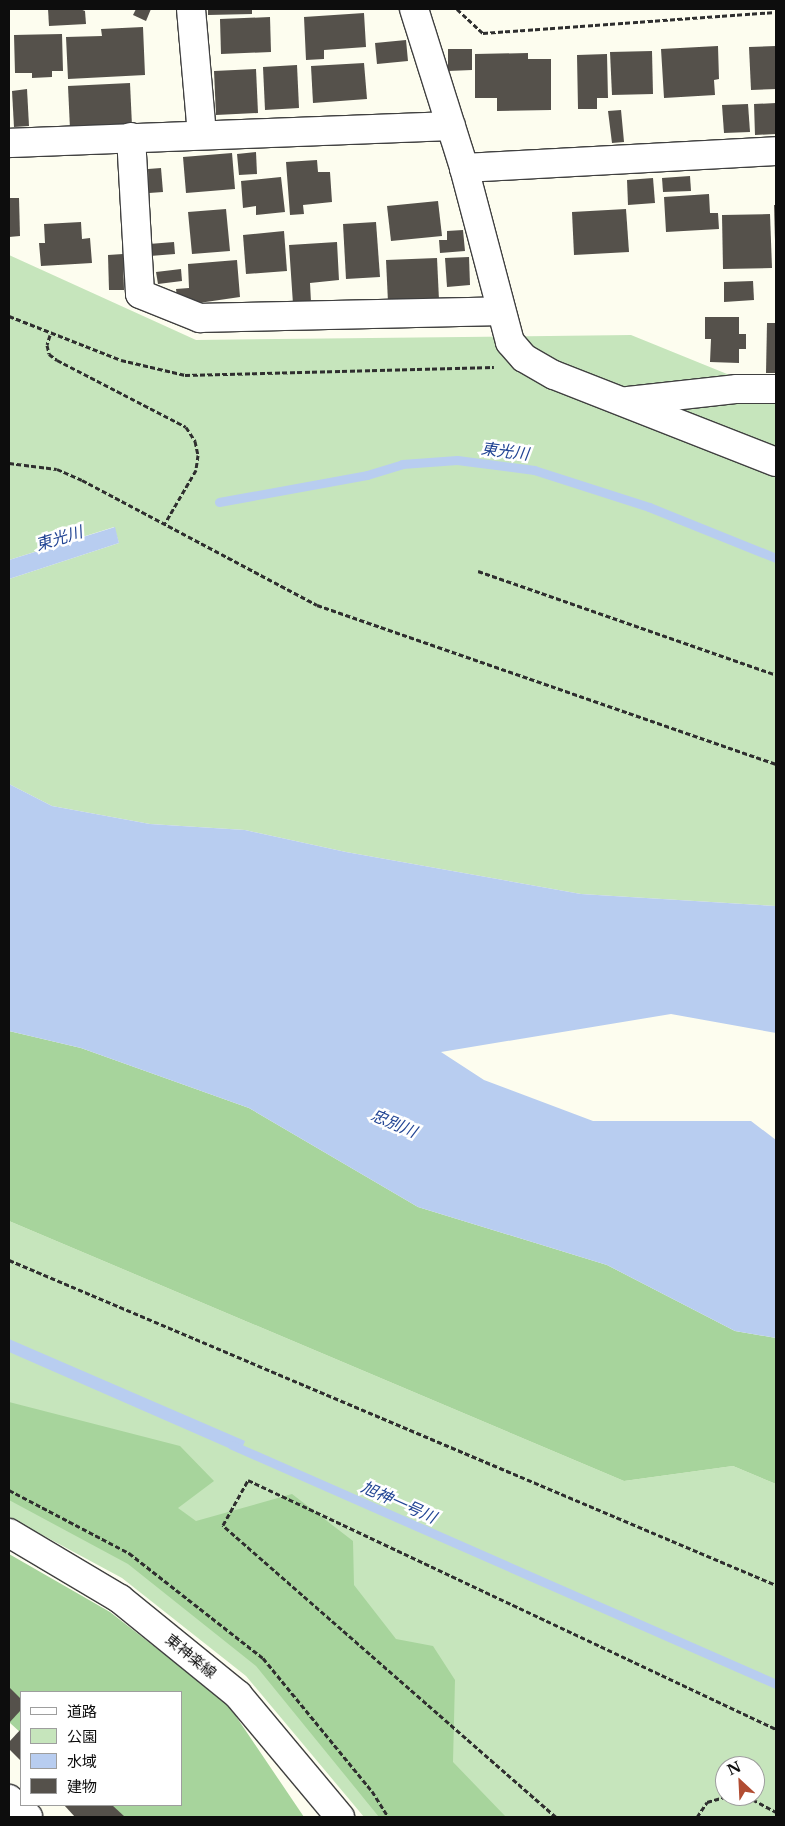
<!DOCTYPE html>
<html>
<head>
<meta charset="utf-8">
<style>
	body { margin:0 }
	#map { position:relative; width:785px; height:1826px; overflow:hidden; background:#fdfdef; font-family:"Libre Baskerville","Noto Sans JP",serif }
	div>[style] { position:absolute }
	.green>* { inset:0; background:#c6e5bc }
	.forest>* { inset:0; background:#a7d49c }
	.water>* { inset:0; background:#b8cdf0 }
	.stream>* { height:9px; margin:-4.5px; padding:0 4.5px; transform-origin:4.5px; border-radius:4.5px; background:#b8cdf0 }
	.building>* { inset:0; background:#55514b }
	.path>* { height:3px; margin-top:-1.5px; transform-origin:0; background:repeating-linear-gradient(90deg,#2f2f2f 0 5px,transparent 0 7.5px) }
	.roads { filter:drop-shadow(1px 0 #404040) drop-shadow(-1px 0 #404040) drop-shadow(0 1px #404040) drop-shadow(0 -1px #404040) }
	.minor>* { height:28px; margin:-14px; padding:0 14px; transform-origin:14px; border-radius:14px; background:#fff }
	.tertiary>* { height:28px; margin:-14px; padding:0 14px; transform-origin:14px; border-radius:14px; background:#fff }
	span { translate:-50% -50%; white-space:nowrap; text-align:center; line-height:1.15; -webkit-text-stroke:5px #fff; paint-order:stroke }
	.street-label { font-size:15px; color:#0d0d0d }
	.water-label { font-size:16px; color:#224594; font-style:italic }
	.frame { position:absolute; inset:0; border:10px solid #0d0d0d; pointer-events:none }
	.legend { position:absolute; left:20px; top:1691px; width:162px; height:115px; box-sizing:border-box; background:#fff; border:1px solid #9e9e9e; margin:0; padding:6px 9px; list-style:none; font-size:15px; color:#0d0d0d }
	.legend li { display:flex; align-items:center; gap:10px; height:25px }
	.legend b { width:25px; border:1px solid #9e9e9e }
	.north { position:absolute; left:715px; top:1756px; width:50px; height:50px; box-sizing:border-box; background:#fff; border:1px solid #9e9e9e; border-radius:50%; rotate:335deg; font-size:14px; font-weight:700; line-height:20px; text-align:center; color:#0d0d0d }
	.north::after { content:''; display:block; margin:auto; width:18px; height:22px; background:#b14c32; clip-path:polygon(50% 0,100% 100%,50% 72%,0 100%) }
</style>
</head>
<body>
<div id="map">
	<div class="green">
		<div style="clip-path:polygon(9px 255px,196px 340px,631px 335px,776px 394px,776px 906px,581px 894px,346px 852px,245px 830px,150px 824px,52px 806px,9px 784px,9px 579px,119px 543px,114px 527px,9px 560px)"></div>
		<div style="clip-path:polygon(evenodd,9px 1221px,624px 1481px,733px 1466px,776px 1484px,776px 1817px,364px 1817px,246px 1676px,122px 1578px,9px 1517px,9px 1221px,725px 1766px,755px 1766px,755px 1796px,725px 1796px,725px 1766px)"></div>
	</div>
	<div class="forest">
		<div style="clip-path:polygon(9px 1031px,81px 1048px,249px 1108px,418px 1207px,607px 1265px,735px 1331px,776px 1338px,776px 1484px,733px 1466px,624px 1481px,9px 1221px)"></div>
		<div style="clip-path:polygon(9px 1402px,180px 1446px,214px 1481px,178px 1508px,196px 1521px,292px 1494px,353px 1541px,354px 1585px,396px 1639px,433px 1646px,455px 1680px,453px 1762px,506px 1817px,379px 1817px,256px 1666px,128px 1564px,9px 1500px)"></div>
		<div style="clip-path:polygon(9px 1554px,110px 1612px,227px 1703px,304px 1817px,116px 1817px,102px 1805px,181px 1805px,181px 1692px,21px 1692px,21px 1733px,9px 1722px)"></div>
	</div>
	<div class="water">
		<div style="clip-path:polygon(115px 527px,119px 543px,9px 579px,9px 560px)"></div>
		<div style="clip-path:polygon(9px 784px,52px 806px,150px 824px,245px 830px,346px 852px,581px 894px,776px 906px,776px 1033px,671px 1014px,441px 1052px,484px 1080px,593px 1121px,751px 1121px,776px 1140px,776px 1338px,735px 1331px,607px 1265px,418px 1207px,249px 1108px,81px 1048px,9px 1031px)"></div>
		<div style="clip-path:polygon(9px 1339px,245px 1441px,240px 1453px,9px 1352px)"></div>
	</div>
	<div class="stream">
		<div style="left:219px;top:502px;width:150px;rotate:-10.3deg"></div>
		<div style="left:367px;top:475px;width:37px;rotate:-17deg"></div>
		<div style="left:402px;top:464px;width:55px;rotate:-4.2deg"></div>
		<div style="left:457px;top:460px;width:78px;rotate:7.4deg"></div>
		<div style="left:534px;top:470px;width:121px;rotate:17.8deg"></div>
		<div style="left:649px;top:507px;width:137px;rotate:21.9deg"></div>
		<div style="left:232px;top:1445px;width:594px;rotate:23.72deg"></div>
	</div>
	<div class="building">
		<div style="clip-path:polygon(48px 9px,80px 9px,85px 11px,86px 24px,49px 26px)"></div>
		<div style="clip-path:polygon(136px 9px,151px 9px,146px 21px,133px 15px)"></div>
		<div style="clip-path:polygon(208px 9px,252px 9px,252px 14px,208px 15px)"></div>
		<div style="clip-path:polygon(364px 13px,366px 47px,324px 50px,324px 59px,306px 60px,304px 17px)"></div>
		<div style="clip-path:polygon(270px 17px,271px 52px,221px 54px,220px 19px)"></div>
		<div style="clip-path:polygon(143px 27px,145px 75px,68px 79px,66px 37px,102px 36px,101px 29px)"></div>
		<div style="clip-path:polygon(62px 34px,63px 71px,52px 71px,52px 77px,32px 78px,32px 73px,15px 73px,14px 35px)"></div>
		<div style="clip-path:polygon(406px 40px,408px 61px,377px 64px,375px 43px)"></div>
		<div style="clip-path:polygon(718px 46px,719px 79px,714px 80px,715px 95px,664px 98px,661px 49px)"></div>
		<div style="clip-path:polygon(776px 46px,776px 89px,751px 90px,749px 47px)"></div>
		<div style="clip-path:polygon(448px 49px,472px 49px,472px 70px,448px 71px)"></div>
		<div style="clip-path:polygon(652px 51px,653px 94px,612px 95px,610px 52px)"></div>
		<div style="clip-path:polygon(528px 53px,528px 59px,551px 59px,551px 110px,497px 111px,497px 98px,475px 98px,475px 54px)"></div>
		<div style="clip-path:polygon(607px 54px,608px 98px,597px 98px,597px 109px,578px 109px,577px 55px)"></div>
		<div style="clip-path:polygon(364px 63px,367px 99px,313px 103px,311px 66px)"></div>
		<div style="clip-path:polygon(297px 65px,299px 108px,265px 110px,263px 67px)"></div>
		<div style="clip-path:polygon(256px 69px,258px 113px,216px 115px,214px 71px)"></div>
		<div style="clip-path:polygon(130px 83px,132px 126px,70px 129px,68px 86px)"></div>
		<div style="clip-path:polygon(27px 89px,29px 126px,14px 127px,12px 91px)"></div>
		<div style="clip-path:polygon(776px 103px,776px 134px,755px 135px,754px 104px)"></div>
		<div style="clip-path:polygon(748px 104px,750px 132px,724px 133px,722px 105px)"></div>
		<div style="clip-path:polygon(621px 110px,624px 142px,612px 143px,608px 111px)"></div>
		<div style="clip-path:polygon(256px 152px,257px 174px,239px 175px,237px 154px)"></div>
		<div style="clip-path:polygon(232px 153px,235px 189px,186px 193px,183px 157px)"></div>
		<div style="clip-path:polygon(317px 160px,318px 172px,330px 172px,332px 202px,303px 205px,304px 214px,290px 215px,286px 162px)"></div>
		<div style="clip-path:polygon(161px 168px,163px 192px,149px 193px,148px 169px)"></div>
		<div style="clip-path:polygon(690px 176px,691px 191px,663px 192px,662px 178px)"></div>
		<div style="clip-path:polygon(281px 177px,285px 212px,256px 215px,256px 206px,243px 208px,241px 181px)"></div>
		<div style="clip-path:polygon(653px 178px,655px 203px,628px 205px,627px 180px)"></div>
		<div style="clip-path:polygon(709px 194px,710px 213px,718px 213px,719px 229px,666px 232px,664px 197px)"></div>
		<div style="clip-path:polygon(9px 198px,19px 198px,20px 236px,9px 237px)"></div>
		<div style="clip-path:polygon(438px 201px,442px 236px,391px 241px,387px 206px)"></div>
		<div style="clip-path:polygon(774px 205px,776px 205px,776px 241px,775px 241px)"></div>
		<div style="clip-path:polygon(226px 209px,230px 251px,192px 254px,188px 212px)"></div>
		<div style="clip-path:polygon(626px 209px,629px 252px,574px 255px,572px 212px)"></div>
		<div style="clip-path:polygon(770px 214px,772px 268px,723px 269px,722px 215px)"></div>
		<div style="clip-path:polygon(81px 222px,82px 239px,90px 238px,92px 263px,41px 266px,39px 243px,45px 243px,44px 224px)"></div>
		<div style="clip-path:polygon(376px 222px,380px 277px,346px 279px,343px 224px)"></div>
		<div style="clip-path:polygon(463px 230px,465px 251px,440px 253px,439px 240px,447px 240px,447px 231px)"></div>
		<div style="clip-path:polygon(284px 231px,287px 271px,246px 274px,243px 235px)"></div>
		<div style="clip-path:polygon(174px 242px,175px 254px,150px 256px,149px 244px)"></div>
		<div style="clip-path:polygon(337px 242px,339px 280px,310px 283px,311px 302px,293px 304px,289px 245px)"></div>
		<div style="clip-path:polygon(123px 254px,124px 290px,109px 290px,108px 255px)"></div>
		<div style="clip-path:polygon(469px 257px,470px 285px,447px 287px,445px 258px)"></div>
		<div style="clip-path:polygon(437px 258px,439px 300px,388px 302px,386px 260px)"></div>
		<div style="clip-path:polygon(237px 260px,240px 297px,178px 306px,176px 289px,189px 288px,188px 264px)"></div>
		<div style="clip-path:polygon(181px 269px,182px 281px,158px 284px,156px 272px)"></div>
		<div style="clip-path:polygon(753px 281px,754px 300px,724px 302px,724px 282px)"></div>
		<div style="clip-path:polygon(705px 317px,739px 317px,739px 334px,746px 334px,746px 349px,739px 349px,739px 363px,710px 362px,711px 339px,705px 339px)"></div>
		<div style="clip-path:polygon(767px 323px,776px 323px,776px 373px,766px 373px)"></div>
		<div style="clip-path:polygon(9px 1687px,21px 1699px,21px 1710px,9px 1723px)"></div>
		<div style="clip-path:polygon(21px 1729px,21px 1761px,9px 1749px,9px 1742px)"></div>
		<div style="clip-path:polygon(64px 1805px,112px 1805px,125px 1817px,75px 1817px)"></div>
	</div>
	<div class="path">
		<div style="left:457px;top:9px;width:35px;rotate:43deg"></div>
		<div style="left:483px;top:33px;width:294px;rotate:-4.1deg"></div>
		<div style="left:9px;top:316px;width:120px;rotate:21.4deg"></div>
		<div style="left:121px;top:360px;width:66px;rotate:13.2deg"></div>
		<div style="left:185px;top:375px;width:309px;rotate:-1.5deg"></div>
		<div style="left:50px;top:335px;width:10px;rotate:107deg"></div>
		<div style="left:47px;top:345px;width:9px;rotate:77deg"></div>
		<div style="left:49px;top:354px;width:10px;rotate:37deg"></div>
		<div style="left:57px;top:360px;width:145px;rotate:27.4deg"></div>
		<div style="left:186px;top:427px;width:17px;rotate:57deg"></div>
		<div style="left:195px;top:441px;width:14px;rotate:78deg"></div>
		<div style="left:198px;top:455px;width:15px;rotate:98deg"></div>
		<div style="left:196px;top:470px;width:61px;rotate:120.3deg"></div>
		<div style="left:9px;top:463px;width:48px;rotate:7.1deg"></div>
		<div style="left:57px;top:469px;width:27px;rotate:24deg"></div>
		<div style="left:82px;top:480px;width:266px;rotate:28deg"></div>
		<div style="left:317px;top:605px;width:486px;rotate:19.1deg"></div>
		<div style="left:478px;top:571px;width:316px;rotate:19.2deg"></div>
		<div style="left:9px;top:1260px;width:833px;rotate:22.96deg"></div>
		<div style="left:9px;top:1490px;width:136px;rotate:27.7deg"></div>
		<div style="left:129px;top:1553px;width:170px;rotate:38.1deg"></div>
		<div style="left:263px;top:1658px;width:172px;rotate:50.7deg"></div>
		<div style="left:372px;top:1791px;width:31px;rotate:58deg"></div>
		<div style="left:746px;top:1796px;width:34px;rotate:28deg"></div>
		<div style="left:556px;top:1817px;width:443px;rotate:-138.8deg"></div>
		<div style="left:223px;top:1525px;width:51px;rotate:-60.9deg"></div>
		<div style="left:248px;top:1480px;width:584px;rotate:25.25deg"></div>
		<div style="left:697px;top:1817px;width:18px;rotate:-56deg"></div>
		<div style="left:707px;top:1802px;width:22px;rotate:-16deg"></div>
	</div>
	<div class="roads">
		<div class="minor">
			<div style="left:191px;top:9px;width:125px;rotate:85deg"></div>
			<div style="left:414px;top:9px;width:167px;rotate:72.5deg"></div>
			<div style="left:464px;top:168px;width:180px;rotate:75.2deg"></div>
			<div style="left:510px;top:342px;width:21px;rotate:49deg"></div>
			<div style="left:524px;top:358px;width:34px;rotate:30deg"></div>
			<div style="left:554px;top:375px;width:238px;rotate:21.4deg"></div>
			<div style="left:131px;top:137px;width:157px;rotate:86.7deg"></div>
			<div style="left:140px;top:294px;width:65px;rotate:21.8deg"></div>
			<div style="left:200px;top:318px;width:300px;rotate:-1.3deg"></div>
			<div style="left:9px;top:143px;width:442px;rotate:-2.2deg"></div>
			<div style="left:464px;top:168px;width:312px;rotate:-3.1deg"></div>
			<div style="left:628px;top:401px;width:110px;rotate:-6.3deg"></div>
			<div style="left:737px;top:389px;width:39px"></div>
			<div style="left:9px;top:1799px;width:26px;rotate:43deg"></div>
		</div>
		<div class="tertiary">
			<div style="left:9px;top:1533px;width:129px;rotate:30.7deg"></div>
			<div style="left:120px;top:1599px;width:152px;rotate:39.1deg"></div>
			<div style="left:238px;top:1695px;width:159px;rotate:50.1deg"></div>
		</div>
	</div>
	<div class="street-label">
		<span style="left:191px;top:1656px;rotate:39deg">東神楽線</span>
	</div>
	<div class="water-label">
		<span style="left:505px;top:451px;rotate:7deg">東光川</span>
		<span style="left:59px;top:538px;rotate:-17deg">東光川</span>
		<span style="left:394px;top:1123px;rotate:23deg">忠別川</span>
		<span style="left:399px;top:1502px;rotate:24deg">旭神一号川</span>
	</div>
	<div class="frame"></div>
	<ul class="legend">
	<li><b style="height:6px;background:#fff"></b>道路</li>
	<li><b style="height:14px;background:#c6e5bc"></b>公園</li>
	<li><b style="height:14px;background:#b8cdf0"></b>水域</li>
	<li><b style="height:14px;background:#55514b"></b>建物</li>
	</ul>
	<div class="north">N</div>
</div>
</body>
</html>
